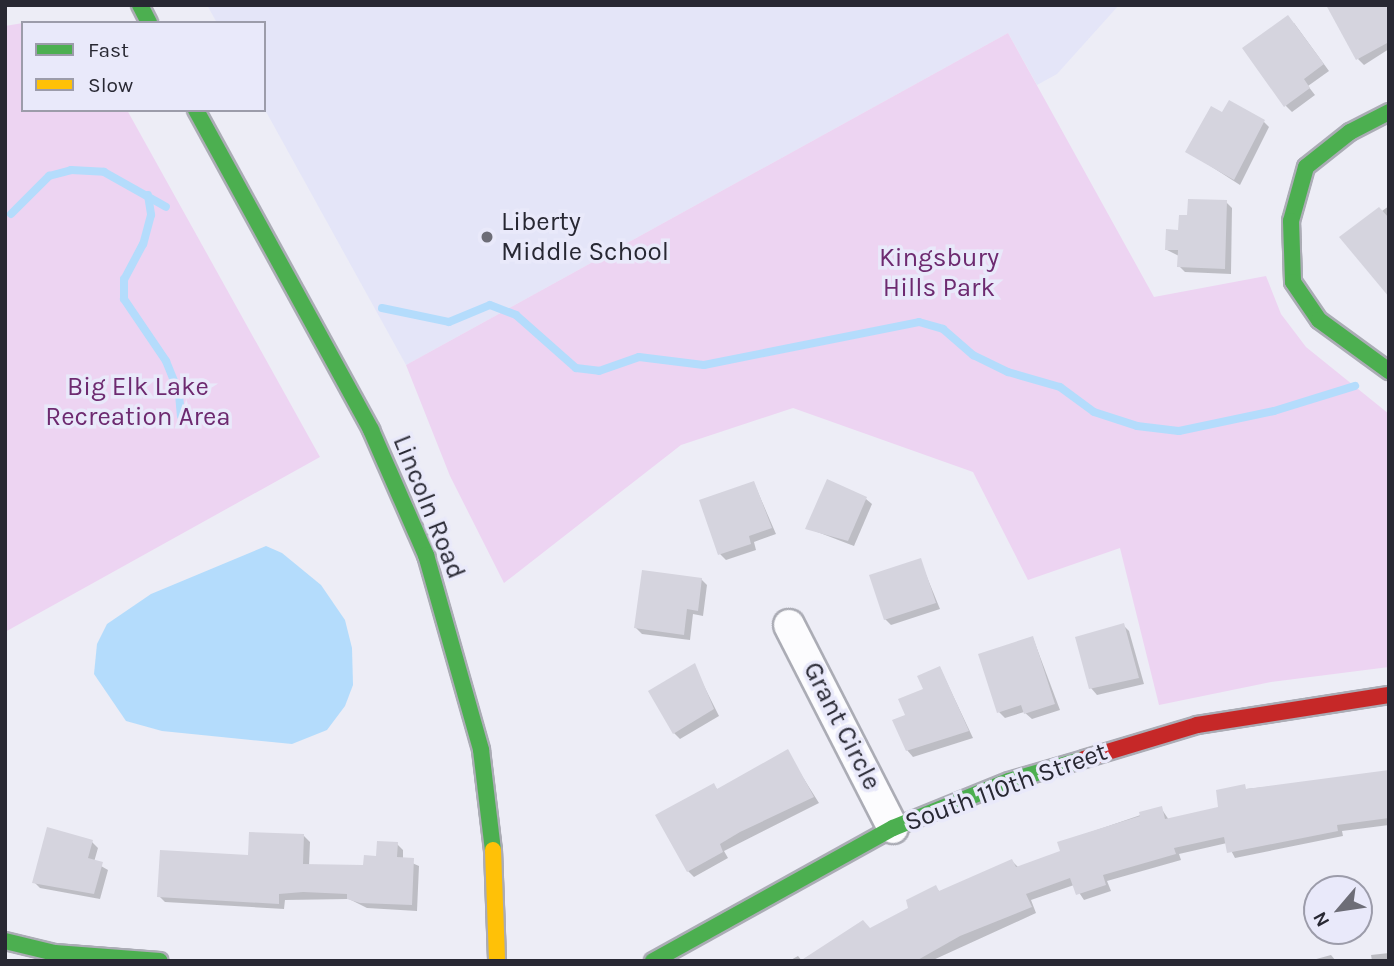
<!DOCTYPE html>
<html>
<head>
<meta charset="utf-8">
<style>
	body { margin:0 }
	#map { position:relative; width:1394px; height:966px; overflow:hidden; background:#ededf6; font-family:Karla,sans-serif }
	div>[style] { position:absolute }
	.built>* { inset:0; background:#e4e5f8 }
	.green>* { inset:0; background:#edd4f2 }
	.water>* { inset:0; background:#b4dcfc }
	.shadow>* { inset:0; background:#0003 }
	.stream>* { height:8px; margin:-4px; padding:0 4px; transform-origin:4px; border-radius:4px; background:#b4dcfc }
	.building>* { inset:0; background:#d5d4de }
	.roads { filter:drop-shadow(2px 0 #abacb5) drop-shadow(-2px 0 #abacb5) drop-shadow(0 2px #abacb5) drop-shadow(0 -2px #abacb5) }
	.street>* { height:30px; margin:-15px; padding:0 15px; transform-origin:15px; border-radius:15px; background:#fcfcfe }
	.fast>* { height:16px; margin:-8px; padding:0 8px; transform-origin:8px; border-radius:8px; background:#4caf50 }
	.slow>* { height:16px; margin:-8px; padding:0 8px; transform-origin:8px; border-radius:8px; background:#ffc107 }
	.jam>* { height:16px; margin:-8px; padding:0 8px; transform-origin:8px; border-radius:8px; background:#c62828 }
	.dots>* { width:19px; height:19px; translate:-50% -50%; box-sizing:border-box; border:4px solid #e9e9fa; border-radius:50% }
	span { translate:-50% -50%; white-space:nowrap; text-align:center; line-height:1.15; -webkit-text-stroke:7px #e9e9fa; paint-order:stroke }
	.poi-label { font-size:26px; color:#282833 }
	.left { translate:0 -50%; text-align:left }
	.park-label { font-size:26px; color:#6d2a70 }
	.street-label { font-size:26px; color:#282833 }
	.frame { position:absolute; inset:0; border:7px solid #282833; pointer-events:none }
	.legend { position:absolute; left:21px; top:21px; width:245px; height:91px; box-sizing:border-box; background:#e9e9fa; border:2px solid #9c9caa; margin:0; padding:9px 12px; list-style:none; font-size:21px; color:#282833 }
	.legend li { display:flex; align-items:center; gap:14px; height:35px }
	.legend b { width:35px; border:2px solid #9c9caa }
	.north { position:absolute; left:1303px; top:875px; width:70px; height:70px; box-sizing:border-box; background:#e9e9fa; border:2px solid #9c9caa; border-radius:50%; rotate:241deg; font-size:19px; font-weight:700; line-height:28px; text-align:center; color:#282833 }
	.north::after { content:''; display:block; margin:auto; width:24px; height:32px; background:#6d6d77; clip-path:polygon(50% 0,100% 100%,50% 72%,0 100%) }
</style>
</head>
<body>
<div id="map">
	<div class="built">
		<div style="clip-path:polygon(207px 5px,1119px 5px,1057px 74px,1037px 85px,1008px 33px,406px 365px,264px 108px,264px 23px,217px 23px)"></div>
	</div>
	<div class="green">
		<div style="clip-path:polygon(23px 23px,23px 110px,127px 110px,320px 457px,5px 632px,5px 26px)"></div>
		<div style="clip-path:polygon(1008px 33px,1154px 297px,1266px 276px,1281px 314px,1306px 347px,1389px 414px,1389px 667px,1271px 682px,1159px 705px,1120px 548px,1028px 580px,973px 472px,793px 408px,681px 445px,504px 583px,450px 476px,406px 365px)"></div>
	</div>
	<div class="water">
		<div style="clip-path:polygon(266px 546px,282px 553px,321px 585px,345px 620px,352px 648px,353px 685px,345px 706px,327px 730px,292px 744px,162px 731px,126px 721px,94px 674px,97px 644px,107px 624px,151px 594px)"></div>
	</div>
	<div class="shadow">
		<div style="clip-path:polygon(1389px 5px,1389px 49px,1364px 65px,1358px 59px)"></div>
		<div style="clip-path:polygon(1294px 23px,1329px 71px,1308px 86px,1315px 95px,1292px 112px,1286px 106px)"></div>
		<div style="clip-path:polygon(1222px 115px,1263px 121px,1269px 127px,1240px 185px,1187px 151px)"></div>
		<div style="clip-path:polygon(1226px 202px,1232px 208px,1231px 274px,1185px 272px,1179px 266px,1179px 256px,1167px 250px,1189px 217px)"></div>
		<div style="clip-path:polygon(1389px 206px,1389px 295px,1382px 211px)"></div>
		<div style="clip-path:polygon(754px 483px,776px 534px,754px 542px,756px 550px,726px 560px,720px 554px)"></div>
		<div style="clip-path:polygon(866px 499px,872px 504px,854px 546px,807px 528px)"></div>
		<div style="clip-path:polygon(920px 560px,940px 609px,891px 625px,885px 619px)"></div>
		<div style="clip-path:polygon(701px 579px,707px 585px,703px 616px,693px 614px,690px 640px,642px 634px,636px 628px)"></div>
		<div style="clip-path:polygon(1123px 625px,1129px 631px,1144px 684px,1097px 695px,1091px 688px)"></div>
		<div style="clip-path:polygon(1033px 638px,1060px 710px,1032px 719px,1024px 712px,1005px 718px,999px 712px)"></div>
		<div style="clip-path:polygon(694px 666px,719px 716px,680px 739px,674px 733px)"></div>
		<div style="clip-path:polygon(940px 668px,973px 738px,913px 757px,907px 750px,907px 716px)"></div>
		<div style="clip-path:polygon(787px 752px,819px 803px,724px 851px,728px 858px,694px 877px,688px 871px,713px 785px,718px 790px)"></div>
		<div style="clip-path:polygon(1389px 774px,1389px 825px,1342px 831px,1343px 836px,1235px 858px,1227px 843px,1179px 854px,1181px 860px,1107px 881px,1111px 891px,1084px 900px,1074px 885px,1031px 900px,1036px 913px,931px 961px,804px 961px,911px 909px,935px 887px,940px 892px,1012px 861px,1019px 868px,1062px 852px,1059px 843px,1161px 808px,1169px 820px,1220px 809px,1218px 792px)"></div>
		<div style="clip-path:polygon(304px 836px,310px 842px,309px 866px,365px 867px,397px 844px,403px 850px,403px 859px,419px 866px,417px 911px,367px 908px,349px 899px,285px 900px,284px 909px,165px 902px,159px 896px)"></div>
		<div style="clip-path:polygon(92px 842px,98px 848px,94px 862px,108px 870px,100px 899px,40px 888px,34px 882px)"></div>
		<div style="clip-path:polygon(1389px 953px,1389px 961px,1372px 961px,1371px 955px)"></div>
		<div style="clip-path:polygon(1331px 955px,1336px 961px,1309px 961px)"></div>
		<div style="clip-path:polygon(798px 956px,802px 961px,789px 961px)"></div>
	</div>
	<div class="stream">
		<div style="left:148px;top:195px;width:20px;rotate:81deg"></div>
		<div style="left:151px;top:215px;width:30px;rotate:105deg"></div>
		<div style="left:143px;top:244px;width:40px;rotate:118deg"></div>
		<div style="left:124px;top:279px;width:20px;rotate:90deg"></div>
		<div style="left:124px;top:299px;width:75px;rotate:55.9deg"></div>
		<div style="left:166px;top:361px;width:35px;rotate:68deg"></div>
		<div style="left:179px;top:394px;width:22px;rotate:85deg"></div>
		<div style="left:11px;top:214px;width:54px;rotate:-45deg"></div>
		<div style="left:49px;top:176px;width:23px;rotate:-15deg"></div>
		<div style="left:71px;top:170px;width:33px;rotate:3deg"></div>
		<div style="left:104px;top:172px;width:71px;rotate:29.4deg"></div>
		<div style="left:382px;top:308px;width:68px;rotate:11.8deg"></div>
		<div style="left:449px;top:322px;width:44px;rotate:-22.5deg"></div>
		<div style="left:490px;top:305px;width:28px;rotate:21deg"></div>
		<div style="left:516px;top:315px;width:80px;rotate:41.5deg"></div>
		<div style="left:576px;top:368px;width:23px;rotate:7deg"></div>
		<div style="left:599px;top:371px;width:42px;rotate:-19.3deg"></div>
		<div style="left:639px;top:357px;width:65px;rotate:7deg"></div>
		<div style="left:704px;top:365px;width:219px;rotate:-11.3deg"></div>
		<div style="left:919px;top:322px;width:25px;rotate:16deg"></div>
		<div style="left:943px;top:329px;width:40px;rotate:41deg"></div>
		<div style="left:973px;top:355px;width:39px;rotate:26deg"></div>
		<div style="left:1008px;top:372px;width:54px;rotate:16.1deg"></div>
		<div style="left:1060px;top:387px;width:42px;rotate:36.3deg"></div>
		<div style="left:1094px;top:412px;width:45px;rotate:18deg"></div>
		<div style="left:1137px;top:426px;width:42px;rotate:6.8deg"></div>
		<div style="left:1179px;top:431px;width:97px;rotate:-11.9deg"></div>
		<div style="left:1274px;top:411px;width:85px;rotate:-17.2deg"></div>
	</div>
	<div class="building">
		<div style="clip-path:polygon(1326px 5px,1389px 5px,1389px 42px,1356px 60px)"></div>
		<div style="clip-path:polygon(1288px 15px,1324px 64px,1304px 79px,1310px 88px,1284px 107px,1242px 48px)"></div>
		<div style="clip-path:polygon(1229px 100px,1265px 120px,1234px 180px,1185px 152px,1211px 106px,1222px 112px)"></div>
		<div style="clip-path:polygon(1188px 199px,1227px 200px,1225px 269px,1177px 267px,1178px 250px,1165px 250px,1166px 229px,1178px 230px,1179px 215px,1187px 215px)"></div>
		<div style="clip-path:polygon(1379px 207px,1389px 218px,1389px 297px,1339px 237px)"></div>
		<div style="clip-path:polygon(827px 479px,867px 497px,848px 541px,805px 529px)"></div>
		<div style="clip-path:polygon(754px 481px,772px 528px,749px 536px,751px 544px,718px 555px,699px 500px)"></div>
		<div style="clip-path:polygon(921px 558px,936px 603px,884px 620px,869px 575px)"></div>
		<div style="clip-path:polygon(642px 570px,702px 578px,698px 611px,687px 609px,684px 635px,634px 628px)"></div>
		<div style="clip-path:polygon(1124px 623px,1139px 678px,1089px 689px,1075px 637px)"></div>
		<div style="clip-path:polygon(1033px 636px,1055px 704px,1024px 714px,1021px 705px,997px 713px,978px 654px)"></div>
		<div style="clip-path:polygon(695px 663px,714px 709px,673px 734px,648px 691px)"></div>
		<div style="clip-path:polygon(940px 666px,969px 731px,906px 751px,892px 720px,905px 715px,898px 699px,923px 689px,917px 676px)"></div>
		<div style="clip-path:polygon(788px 749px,814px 797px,740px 832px,720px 844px,723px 852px,687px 872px,655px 815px,714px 783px,717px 789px)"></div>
		<div style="clip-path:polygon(1389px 770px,1389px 818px,1337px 825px,1338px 831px,1227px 853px,1224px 837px,1174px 848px,1176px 854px,1103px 875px,1106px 885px,1076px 895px,1070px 878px,1026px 894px,1032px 907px,960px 936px,916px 961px,800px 961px,863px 920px,870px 928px,908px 908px,906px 900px,936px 885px,939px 891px,1012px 859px,1016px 867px,1060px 851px,1057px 842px,1140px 816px,1139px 812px,1162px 806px,1165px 819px,1218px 807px,1216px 790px,1245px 784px,1246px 789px)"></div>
		<div style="clip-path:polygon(47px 827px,93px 840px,88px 858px,103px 862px,94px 894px,32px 883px)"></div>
		<div style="clip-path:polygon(249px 832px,304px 834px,303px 864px,363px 865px,364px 855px,376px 856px,377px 841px,398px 842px,397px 857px,414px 858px,412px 905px,360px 903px,347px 899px,347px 894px,303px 892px,279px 894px,279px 904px,157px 897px,160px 850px,248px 855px)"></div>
	</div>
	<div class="roads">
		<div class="street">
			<div style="left:789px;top:625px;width:228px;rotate:62.9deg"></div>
		</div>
		<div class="fast">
			<div style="left:140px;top:5px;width:20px;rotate:63deg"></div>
			<div style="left:196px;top:110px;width:365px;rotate:61.3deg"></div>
			<div style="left:371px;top:430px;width:137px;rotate:66.3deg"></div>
			<div style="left:426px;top:555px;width:203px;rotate:74.2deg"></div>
			<div style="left:481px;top:750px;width:101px;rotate:83.2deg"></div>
			<div style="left:1389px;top:112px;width:44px;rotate:152.9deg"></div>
			<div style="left:1350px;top:132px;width:56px;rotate:141.5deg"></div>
			<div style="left:1306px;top:167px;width:56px;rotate:105.5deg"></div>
			<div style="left:1291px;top:221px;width:61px;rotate:88.1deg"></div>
			<div style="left:1293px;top:282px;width:46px;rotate:55.6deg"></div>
			<div style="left:1319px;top:320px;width:87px;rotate:36.1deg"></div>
			<div style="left:5px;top:941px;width:51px;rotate:13.5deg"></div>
			<div style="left:55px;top:953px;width:105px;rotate:4.4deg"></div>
			<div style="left:653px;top:961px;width:274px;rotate:-29deg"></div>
			<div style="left:893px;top:828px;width:125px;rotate:-22.1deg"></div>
			<div style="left:1009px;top:781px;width:78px;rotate:-16.3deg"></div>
		</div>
		<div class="slow">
			<div style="left:493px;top:850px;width:111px;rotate:87.9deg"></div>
		</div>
		<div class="jam">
			<div style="left:1084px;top:759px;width:118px;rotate:-16.7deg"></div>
			<div style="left:1197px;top:725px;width:194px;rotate:-8.9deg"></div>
		</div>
	</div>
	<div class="dots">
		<div style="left:487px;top:237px;background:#6d6d77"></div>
	</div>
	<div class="poi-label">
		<span class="left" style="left:501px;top:237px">Liberty<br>Middle School</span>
	</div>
	<div class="park-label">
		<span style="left:939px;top:273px">Kingsbury<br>Hills Park</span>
		<span style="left:138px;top:402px">Big Elk Lake<br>Recreation Area</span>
	</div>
	<div class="street-label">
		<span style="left:429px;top:507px;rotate:68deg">Lincoln Road</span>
		<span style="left:842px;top:726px;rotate:63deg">Grant Circle</span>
		<span style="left:1006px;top:787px;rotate:-20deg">South 110th Street</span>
	</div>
	<div class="frame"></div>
	<ul class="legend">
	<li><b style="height:9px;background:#4caf50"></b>Fast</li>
	<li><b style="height:9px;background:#ffc107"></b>Slow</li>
	</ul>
	<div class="north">N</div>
</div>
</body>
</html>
